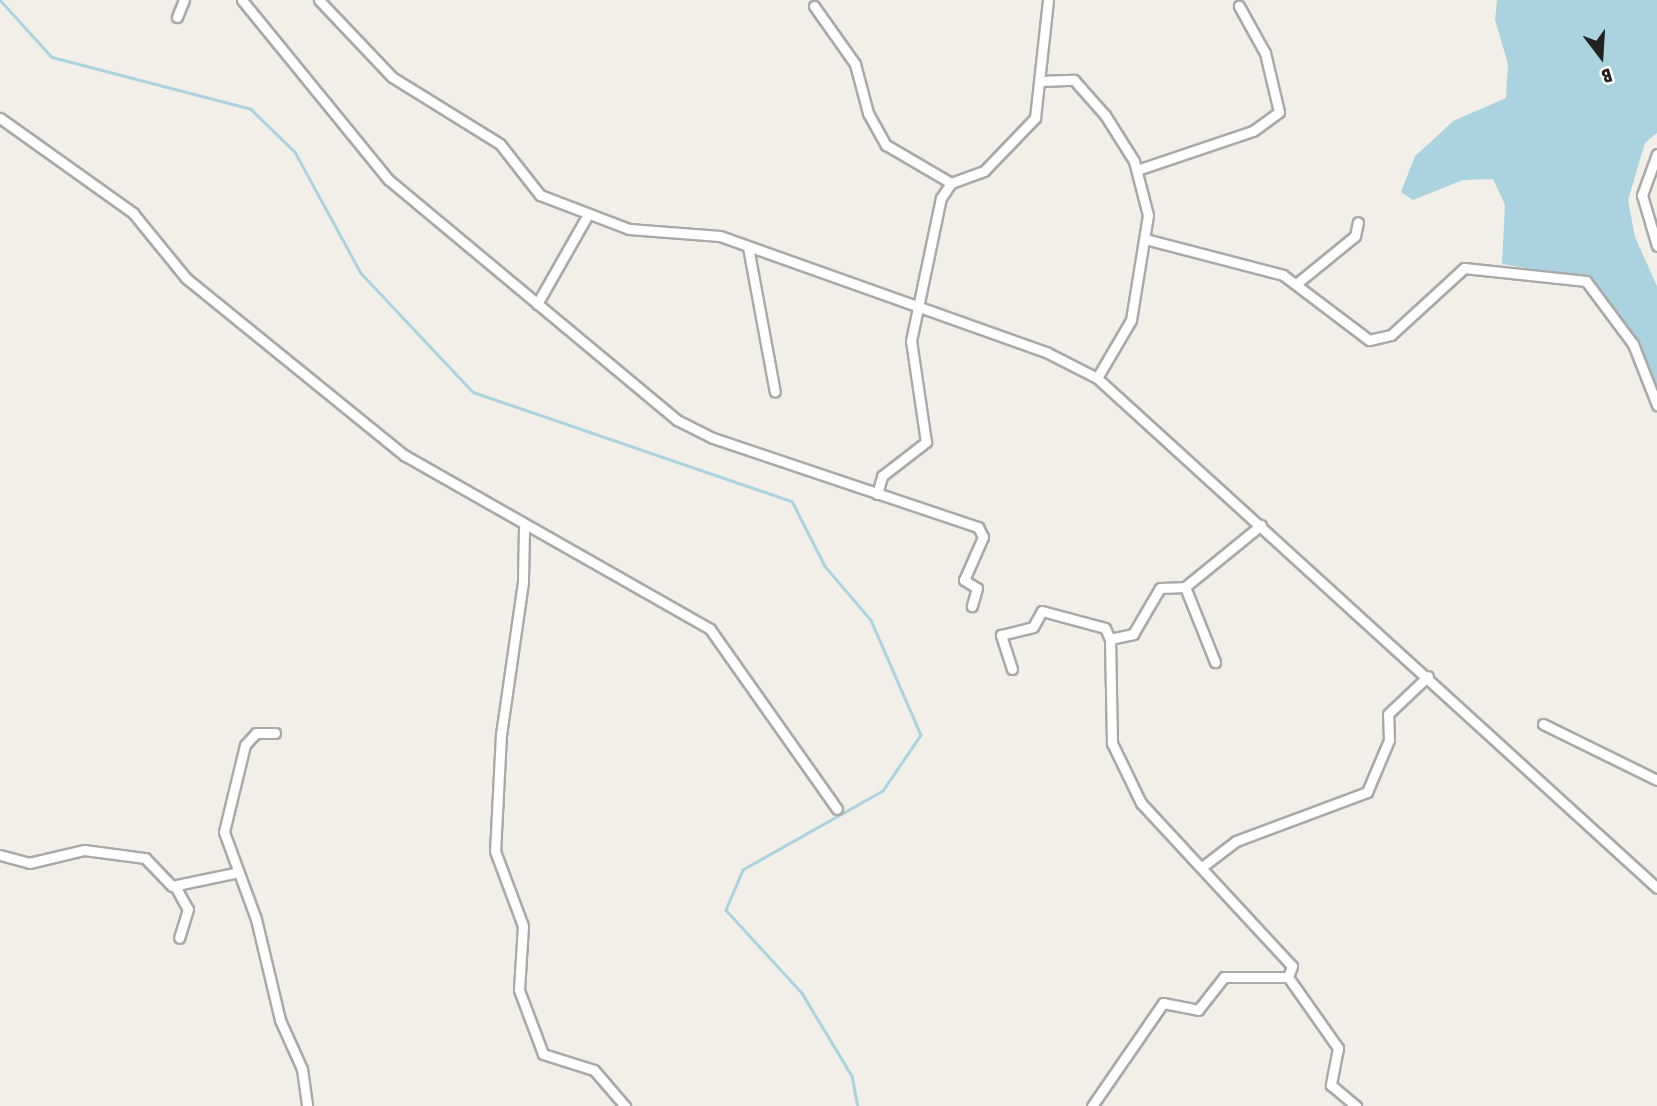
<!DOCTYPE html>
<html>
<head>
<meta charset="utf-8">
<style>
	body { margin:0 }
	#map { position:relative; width:1657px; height:1106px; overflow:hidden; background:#f2efe9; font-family:"Asap Condensed",sans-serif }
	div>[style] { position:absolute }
	.water>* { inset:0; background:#aad3df }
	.stream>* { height:2.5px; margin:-1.25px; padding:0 1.25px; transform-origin:1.25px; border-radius:1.25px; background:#aad3df }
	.roads { filter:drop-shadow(2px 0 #a9a9a9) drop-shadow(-2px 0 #a9a9a9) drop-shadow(0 2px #a9a9a9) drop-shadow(0 -2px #a9a9a9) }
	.minor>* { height:9px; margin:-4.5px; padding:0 4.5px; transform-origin:4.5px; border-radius:4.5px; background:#fff }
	span { translate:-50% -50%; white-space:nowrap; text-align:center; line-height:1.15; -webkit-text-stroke:5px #fff; paint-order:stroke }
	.north { position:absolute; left:1566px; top:21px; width:70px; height:70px; -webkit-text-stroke:5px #fff; paint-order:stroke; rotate:163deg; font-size:19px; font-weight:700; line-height:28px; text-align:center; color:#222 }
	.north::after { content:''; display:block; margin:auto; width:24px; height:32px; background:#222; clip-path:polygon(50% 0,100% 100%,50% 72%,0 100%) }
</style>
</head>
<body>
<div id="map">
	<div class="water">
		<div style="clip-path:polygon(1497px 0,1657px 0,1657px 133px,1645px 143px,1628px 200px,1635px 237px,1657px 286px,1657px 399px,1643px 355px,1585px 278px,1502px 264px,1505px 205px,1493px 179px,1463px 180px,1413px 200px,1401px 192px,1415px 156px,1434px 139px,1453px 121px,1506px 98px,1508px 64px,1495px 20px)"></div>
	</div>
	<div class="stream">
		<div style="left:0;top:0;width:77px;rotate:47.6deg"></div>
		<div style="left:52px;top:57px;width:206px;rotate:14.6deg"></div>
		<div style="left:251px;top:109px;width:62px;rotate:44.3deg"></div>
		<div style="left:295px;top:152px;width:138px;rotate:61.4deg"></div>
		<div style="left:361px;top:273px;width:163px;rotate:46.7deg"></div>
		<div style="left:473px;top:392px;width:337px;rotate:18.9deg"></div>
		<div style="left:792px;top:501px;width:73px;rotate:63.1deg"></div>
		<div style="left:825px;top:566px;width:71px;rotate:49.6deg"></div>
		<div style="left:871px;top:620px;width:125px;rotate:66.5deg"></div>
		<div style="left:921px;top:735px;width:68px;rotate:124.2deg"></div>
		<div style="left:883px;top:791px;width:161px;rotate:150.6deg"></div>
		<div style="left:743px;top:870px;width:43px;rotate:113deg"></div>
		<div style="left:726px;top:910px;width:113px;rotate:47.5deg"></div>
		<div style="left:802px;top:993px;width:97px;rotate:58.9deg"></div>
		<div style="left:852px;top:1076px;width:31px;rotate:79deg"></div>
	</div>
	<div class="roads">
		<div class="minor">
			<div style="left:242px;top:0;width:232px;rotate:50.8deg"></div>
			<div style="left:389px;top:180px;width:375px;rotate:39.8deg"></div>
			<div style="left:677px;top:420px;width:40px;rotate:26.6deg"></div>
			<div style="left:713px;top:438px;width:280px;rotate:18.6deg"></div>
			<div style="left:978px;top:527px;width:11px;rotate:63deg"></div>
			<div style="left:983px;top:537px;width:47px;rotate:113.8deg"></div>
			<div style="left:964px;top:580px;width:15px;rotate:32deg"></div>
			<div style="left:977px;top:588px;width:19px;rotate:106deg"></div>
			<div style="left:319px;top:0;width:106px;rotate:46.5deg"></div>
			<div style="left:392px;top:77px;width:127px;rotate:31.8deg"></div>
			<div style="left:500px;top:144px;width:65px;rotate:51.9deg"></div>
			<div style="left:540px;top:195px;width:95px;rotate:20.9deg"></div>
			<div style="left:629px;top:229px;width:91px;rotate:4.4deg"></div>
			<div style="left:720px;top:236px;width:348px;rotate:19.6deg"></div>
			<div style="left:1048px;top:353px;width:55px;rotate:27deg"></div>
			<div style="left:1097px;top:378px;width:757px;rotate:42.32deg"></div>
			<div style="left:814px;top:6px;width:71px;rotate:54.7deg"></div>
			<div style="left:855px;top:64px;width:51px;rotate:75.1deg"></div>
			<div style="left:868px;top:113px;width:37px;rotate:61deg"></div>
			<div style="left:886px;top:145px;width:75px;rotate:30.3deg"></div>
			<div style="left:177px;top:17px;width:18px;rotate:-68deg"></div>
			<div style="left:1040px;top:81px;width:34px;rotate:-2deg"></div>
			<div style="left:1074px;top:80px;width:47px;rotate:48.5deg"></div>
			<div style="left:1105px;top:115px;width:54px;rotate:57.8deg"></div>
			<div style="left:1134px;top:161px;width:56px;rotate:75.5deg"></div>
			<div style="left:1148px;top:215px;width:106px;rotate:99.2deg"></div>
			<div style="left:1131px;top:320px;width:67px;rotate:120.4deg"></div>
			<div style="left:0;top:118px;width:163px;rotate:35.5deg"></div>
			<div style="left:133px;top:213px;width:84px;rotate:50.8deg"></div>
			<div style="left:186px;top:278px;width:281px;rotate:39.1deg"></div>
			<div style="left:404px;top:455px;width:352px;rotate:29.6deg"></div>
			<div style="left:710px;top:629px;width:220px;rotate:54.8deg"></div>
			<div style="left:1657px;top:154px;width:44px;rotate:110.1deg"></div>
			<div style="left:1642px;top:195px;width:53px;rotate:73.6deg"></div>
			<div style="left:1137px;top:170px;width:122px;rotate:-18.6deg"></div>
			<div style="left:1253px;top:131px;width:32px;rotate:-36deg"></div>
			<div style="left:1279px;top:112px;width:61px;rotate:-103.3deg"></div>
			<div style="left:1265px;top:53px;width:54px;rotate:-119deg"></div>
			<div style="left:1149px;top:240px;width:138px;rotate:14.6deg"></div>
			<div style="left:1283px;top:275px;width:108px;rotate:37.1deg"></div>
			<div style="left:1369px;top:340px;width:23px;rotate:-13deg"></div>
			<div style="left:1391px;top:335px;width:99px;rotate:-42.5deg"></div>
			<div style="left:1464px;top:268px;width:123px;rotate:6.1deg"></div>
			<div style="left:1586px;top:281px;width:79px;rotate:53.3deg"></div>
			<div style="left:1633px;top:344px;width:66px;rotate:68.5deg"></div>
			<div style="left:748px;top:247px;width:147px;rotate:79.5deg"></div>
			<div style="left:1296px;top:284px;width:76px;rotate:-39.1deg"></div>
			<div style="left:1355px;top:236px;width:14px;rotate:-78deg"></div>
			<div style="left:537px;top:304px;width:101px;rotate:-60.4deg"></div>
			<div style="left:877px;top:494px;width:19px;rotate:-74deg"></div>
			<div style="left:882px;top:476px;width:56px;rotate:-37.7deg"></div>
			<div style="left:926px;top:442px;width:102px;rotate:-98.4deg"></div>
			<div style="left:911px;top:341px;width:146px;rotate:-78.2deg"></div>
			<div style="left:941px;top:198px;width:18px;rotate:-56deg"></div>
			<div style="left:951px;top:183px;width:35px;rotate:-20deg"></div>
			<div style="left:984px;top:171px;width:74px;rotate:-46.1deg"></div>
			<div style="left:1035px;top:118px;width:119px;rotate:-83.7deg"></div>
			<div style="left:524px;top:528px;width:54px;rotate:91.1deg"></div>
			<div style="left:523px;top:582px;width:154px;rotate:98.2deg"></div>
			<div style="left:501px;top:734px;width:117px;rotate:92.9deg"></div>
			<div style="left:495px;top:851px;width:80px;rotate:69.5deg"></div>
			<div style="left:523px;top:926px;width:64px;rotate:93.6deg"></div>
			<div style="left:519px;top:990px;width:68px;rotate:69.4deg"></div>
			<div style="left:543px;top:1054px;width:53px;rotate:17.4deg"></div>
			<div style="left:594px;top:1070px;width:48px;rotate:49.3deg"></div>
			<div style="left:1185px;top:587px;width:81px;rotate:68.2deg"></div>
			<div style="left:1012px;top:669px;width:36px;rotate:-108deg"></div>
			<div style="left:1001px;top:635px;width:33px;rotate:-14deg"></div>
			<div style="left:1033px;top:627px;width:18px;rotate:-61deg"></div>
			<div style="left:1042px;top:611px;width:65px;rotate:15.1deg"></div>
			<div style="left:1105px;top:628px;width:12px;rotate:66deg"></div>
			<div style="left:1110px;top:639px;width:24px;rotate:-12deg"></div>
			<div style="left:1133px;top:634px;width:53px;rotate:-59.6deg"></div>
			<div style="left:1160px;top:588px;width:25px;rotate:-2deg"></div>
			<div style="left:1185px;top:587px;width:98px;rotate:-39.2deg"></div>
			<div style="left:1543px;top:724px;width:127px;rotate:26.2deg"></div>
			<div style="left:275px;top:733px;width:19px;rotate:180deg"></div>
			<div style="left:256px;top:733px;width:16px;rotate:133deg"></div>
			<div style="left:245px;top:745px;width:89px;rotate:103.6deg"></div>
			<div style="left:224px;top:832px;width:93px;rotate:69.8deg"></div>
			<div style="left:256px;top:919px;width:104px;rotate:76.6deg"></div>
			<div style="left:280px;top:1020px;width:54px;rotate:65.8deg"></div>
			<div style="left:302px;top:1069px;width:37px;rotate:82deg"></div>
			<div style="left:0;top:855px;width:30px;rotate:15deg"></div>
			<div style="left:29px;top:863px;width:57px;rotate:-13.3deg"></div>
			<div style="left:84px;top:850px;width:62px;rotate:7.5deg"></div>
			<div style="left:145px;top:858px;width:39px;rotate:46deg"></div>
			<div style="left:172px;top:886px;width:63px;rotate:-11.8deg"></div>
			<div style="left:1202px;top:867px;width:43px;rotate:-37.4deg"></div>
			<div style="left:1236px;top:841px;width:140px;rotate:-20.5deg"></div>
			<div style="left:1367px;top:792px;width:56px;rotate:-67.1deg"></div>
			<div style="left:1389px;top:740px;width:26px;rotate:-92deg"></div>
			<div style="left:1388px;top:714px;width:55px;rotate:-43.5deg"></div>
			<div style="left:175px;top:886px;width:26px;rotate:61deg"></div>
			<div style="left:188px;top:909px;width:30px;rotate:107deg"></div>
			<div style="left:1288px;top:977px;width:87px;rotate:54.8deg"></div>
			<div style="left:1338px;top:1048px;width:38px;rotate:101deg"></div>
			<div style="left:1331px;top:1085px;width:33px;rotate:40deg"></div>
			<div style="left:1092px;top:1106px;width:125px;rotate:-55.4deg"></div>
			<div style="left:1163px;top:1003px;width:36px;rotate:11deg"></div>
			<div style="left:1198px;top:1010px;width:42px;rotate:-51.8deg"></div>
			<div style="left:1224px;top:977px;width:64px"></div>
			<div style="left:1288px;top:977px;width:12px;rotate:-70deg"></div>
			<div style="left:1292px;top:966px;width:222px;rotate:-132.8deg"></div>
			<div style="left:1141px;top:803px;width:67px;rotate:-115.8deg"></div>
			<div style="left:1112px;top:743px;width:104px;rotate:-91.1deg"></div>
		</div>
	</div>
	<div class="north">B</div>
</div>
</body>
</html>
